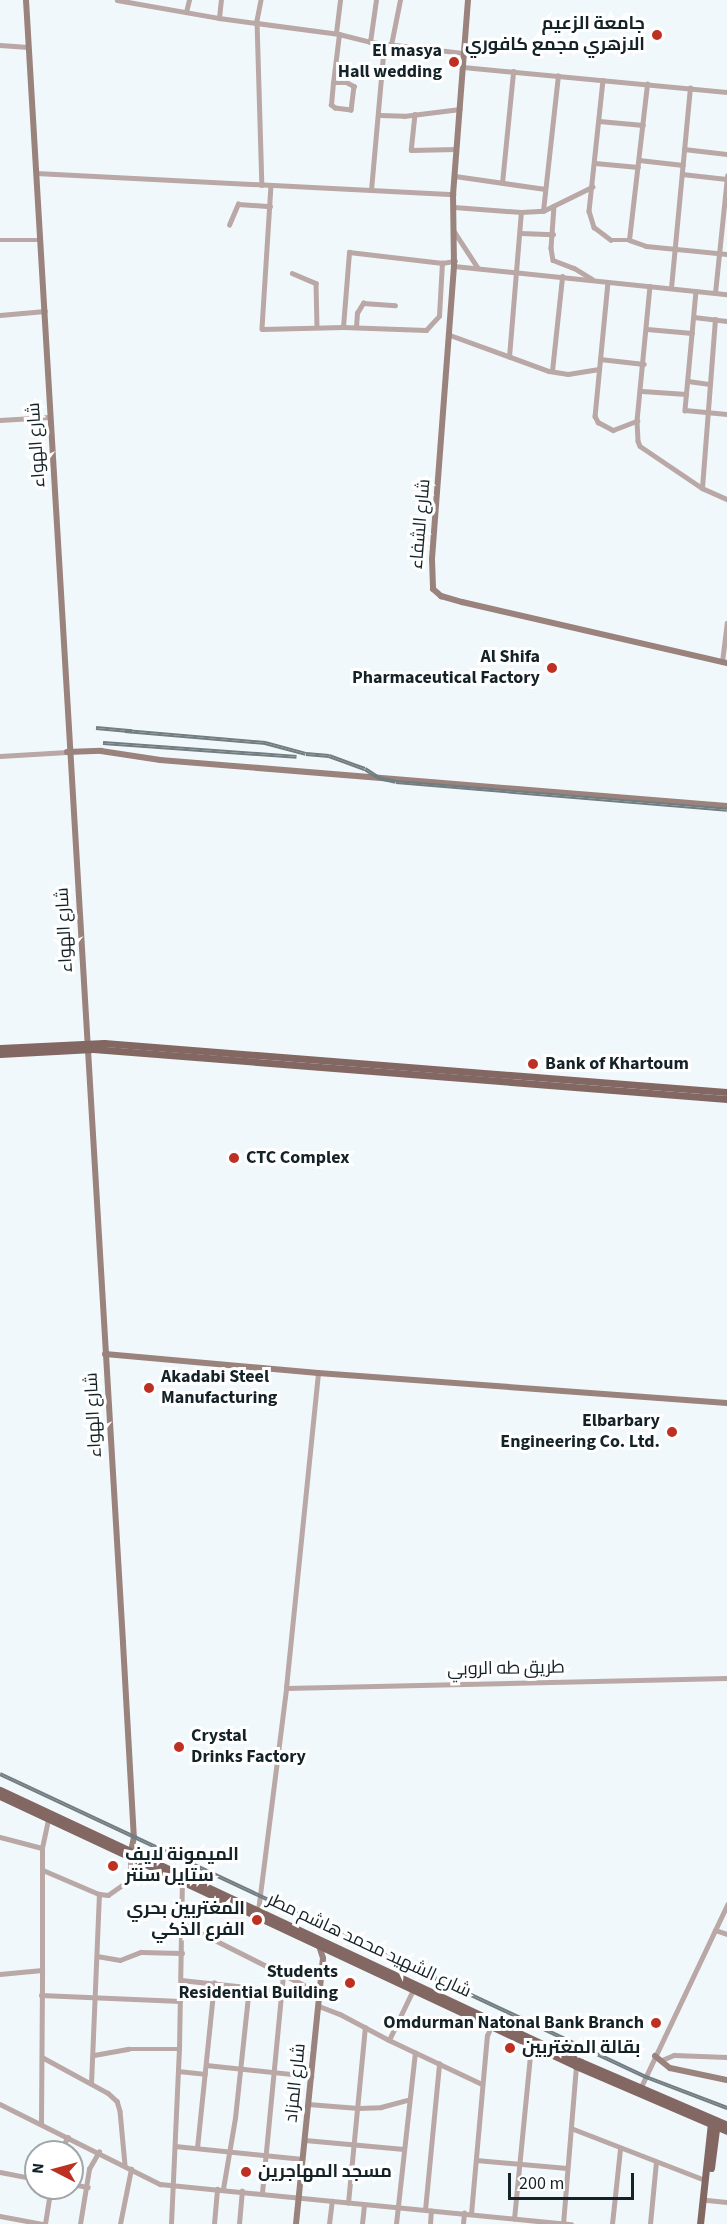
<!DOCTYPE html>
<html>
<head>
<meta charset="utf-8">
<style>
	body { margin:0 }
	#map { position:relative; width:727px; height:2224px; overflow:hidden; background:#f1f8fb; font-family:"Source Sans 3",Cairo,sans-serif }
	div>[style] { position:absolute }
	.street>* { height:4.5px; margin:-2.25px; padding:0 2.25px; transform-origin:2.25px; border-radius:2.25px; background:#b9a8a5 }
	.secondary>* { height:6px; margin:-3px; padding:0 3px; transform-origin:3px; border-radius:3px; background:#9a827d }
	.primary>* { height:7px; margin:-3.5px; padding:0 3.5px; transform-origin:3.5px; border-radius:3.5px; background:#836762 }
	.rail>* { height:4px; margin-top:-2px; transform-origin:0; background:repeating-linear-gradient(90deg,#fff 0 4.5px,#717d81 0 9px); box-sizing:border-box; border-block:2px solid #717d81 }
	.dots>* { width:16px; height:16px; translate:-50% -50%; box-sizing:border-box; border:3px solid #fff; border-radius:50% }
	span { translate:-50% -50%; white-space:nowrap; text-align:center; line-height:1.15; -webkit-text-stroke:6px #fff; paint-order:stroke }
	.poi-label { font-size:18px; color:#142328; font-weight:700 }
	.right { translate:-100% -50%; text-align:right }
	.left { translate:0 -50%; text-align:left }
	.street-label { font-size:18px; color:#142328 }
	.north { position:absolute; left:24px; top:2140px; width:60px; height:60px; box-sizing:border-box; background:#fff; border:2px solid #a1a7a9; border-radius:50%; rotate:276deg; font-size:16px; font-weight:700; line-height:24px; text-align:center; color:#142328 }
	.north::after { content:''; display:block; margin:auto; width:21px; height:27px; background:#be3122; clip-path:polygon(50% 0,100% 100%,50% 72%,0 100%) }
	.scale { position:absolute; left:508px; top:2173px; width:126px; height:27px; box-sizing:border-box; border:3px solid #142328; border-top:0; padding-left:8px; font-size:18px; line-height:21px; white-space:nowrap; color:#142328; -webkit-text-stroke:4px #fff; paint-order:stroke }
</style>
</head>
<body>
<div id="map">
	<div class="street">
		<div style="left:117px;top:0;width:104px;rotate:10deg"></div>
		<div style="left:219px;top:18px;width:121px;rotate:7.6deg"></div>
		<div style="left:339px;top:34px;width:32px;rotate:14deg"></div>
		<div style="left:370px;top:42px;width:95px;rotate:6.7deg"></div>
		<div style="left:261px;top:0;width:21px;rotate:101deg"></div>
		<div style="left:257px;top:21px;width:164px;rotate:88.3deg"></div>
		<div style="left:186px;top:12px;width:12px;rotate:-76deg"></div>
		<div style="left:219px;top:18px;width:18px;rotate:-84deg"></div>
		<div style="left:336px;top:33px;width:33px;rotate:-83deg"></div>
		<div style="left:370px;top:42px;width:42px;rotate:-81.9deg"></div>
		<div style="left:0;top:45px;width:28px;rotate:4deg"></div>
		<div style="left:391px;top:45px;width:46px;rotate:-78.7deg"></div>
		<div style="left:463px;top:67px;width:265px;rotate:5.4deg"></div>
		<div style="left:603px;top:80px;width:132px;rotate:96.1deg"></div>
		<div style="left:589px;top:211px;width:17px;rotate:73deg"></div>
		<div style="left:594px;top:227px;width:21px;rotate:37deg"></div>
		<div style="left:611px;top:240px;width:18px"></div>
		<div style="left:629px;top:240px;width:18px;rotate:19deg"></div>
		<div style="left:646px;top:246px;width:81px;rotate:5.6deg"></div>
		<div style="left:333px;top:83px;width:15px"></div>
		<div style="left:348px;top:83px;width:7px;rotate:27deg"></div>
		<div style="left:354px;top:86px;width:24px;rotate:97deg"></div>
		<div style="left:351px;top:110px;width:16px;rotate:-173deg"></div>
		<div style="left:335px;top:108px;width:5px;rotate:-143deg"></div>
		<div style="left:331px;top:105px;width:22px;rotate:-85deg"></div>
		<div style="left:333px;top:83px;width:49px;rotate:-83deg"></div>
		<div style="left:415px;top:114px;width:36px;rotate:96deg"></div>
		<div style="left:411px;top:150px;width:45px;rotate:-1.3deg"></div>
		<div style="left:380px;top:115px;width:24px;rotate:2deg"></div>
		<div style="left:404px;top:116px;width:56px;rotate:-7.1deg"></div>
		<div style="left:599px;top:121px;width:44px;rotate:5.2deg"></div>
		<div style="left:684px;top:149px;width:43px;rotate:6.6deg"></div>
		<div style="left:639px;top:160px;width:44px;rotate:6.5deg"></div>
		<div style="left:595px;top:163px;width:43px;rotate:5.3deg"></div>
		<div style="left:36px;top:173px;width:418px;rotate:2.9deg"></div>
		<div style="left:682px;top:174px;width:45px;rotate:6.3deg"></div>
		<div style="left:455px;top:176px;width:91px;rotate:8.2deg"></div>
		<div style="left:502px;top:183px;width:112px;rotate:-84.3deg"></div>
		<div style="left:271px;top:185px;width:144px;rotate:93.6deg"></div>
		<div style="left:262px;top:329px;width:81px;rotate:-1.4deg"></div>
		<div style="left:343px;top:327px;width:83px;rotate:2.1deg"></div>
		<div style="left:426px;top:330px;width:19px;rotate:-47deg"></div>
		<div style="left:439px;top:316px;width:53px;rotate:-86.8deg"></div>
		<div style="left:442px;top:263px;width:13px;rotate:-9deg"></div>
		<div style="left:371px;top:190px;width:147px;rotate:-84.9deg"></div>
		<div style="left:554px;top:206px;width:42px;rotate:94.1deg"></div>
		<div style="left:551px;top:248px;width:12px;rotate:81deg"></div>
		<div style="left:553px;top:260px;width:22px;rotate:21deg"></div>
		<div style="left:574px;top:268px;width:21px;rotate:31deg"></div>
		<div style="left:454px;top:207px;width:67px;rotate:4.3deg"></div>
		<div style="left:521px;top:212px;width:22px;rotate:-3deg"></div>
		<div style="left:543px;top:211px;width:55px;rotate:-26.1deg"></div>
		<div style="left:543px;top:211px;width:136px;rotate:-83.7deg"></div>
		<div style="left:229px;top:225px;width:23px;rotate:-67deg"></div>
		<div style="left:238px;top:204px;width:32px;rotate:4deg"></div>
		<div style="left:454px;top:231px;width:44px;rotate:57deg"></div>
		<div style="left:520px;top:233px;width:33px;rotate:2deg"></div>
		<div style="left:0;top:240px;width:41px"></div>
		<div style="left:629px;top:240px;width:157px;rotate:-83.4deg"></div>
		<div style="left:454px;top:266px;width:274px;rotate:5.9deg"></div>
		<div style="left:292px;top:273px;width:26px;rotate:23deg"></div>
		<div style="left:316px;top:283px;width:44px;rotate:88.7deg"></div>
		<div style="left:608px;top:282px;width:135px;rotate:95.5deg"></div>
		<div style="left:595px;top:416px;width:7px;rotate:63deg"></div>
		<div style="left:598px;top:422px;width:17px;rotate:28deg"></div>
		<div style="left:613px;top:430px;width:26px;rotate:-21deg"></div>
		<div style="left:650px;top:286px;width:136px;rotate:95.5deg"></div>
		<div style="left:637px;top:421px;width:20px;rotate:87deg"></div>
		<div style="left:638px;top:441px;width:5px;rotate:68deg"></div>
		<div style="left:640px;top:446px;width:75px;rotate:34.1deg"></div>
		<div style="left:702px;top:488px;width:27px;rotate:24deg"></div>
		<div style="left:671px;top:288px;width:201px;rotate:-84.6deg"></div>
		<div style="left:696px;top:291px;width:120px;rotate:95.3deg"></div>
		<div style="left:685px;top:410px;width:42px;rotate:5.4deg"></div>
		<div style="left:715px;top:293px;width:118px;rotate:-84.1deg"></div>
		<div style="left:0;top:315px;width:45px;rotate:-5.1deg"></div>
		<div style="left:694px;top:317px;width:33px;rotate:7deg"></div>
		<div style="left:343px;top:327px;width:75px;rotate:-85.4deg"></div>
		<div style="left:349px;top:252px;width:94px;rotate:6.7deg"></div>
		<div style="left:356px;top:327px;width:14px;rotate:-86deg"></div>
		<div style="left:357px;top:313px;width:12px;rotate:-59deg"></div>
		<div style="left:363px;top:303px;width:32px;rotate:4deg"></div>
		<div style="left:647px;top:329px;width:45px;rotate:5.1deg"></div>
		<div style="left:450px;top:335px;width:105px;rotate:20deg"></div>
		<div style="left:549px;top:371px;width:19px;rotate:9deg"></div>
		<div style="left:568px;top:374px;width:31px;rotate:-9deg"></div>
		<div style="left:509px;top:357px;width:145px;rotate:-85.3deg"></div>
		<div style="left:600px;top:359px;width:44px;rotate:6.5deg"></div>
		<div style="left:552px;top:371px;width:95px;rotate:-83.9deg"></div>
		<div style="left:688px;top:381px;width:22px;rotate:8deg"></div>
		<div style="left:642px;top:391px;width:44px;rotate:3.9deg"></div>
		<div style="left:0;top:420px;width:49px;rotate:-3.5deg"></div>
		<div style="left:702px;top:488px;width:169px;rotate:-85.6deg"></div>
		<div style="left:722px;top:662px;width:39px;rotate:-83deg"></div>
		<div style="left:0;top:756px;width:67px;rotate:-3.4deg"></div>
		<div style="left:286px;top:1688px;width:441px;rotate:-1.3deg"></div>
		<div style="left:0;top:1837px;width:43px;rotate:14.7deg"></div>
		<div style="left:43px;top:1870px;width:61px;rotate:23.2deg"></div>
		<div style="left:258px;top:1911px;width:225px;rotate:-82.8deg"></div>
		<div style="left:286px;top:1688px;width:317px;rotate:-84.2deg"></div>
		<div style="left:183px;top:1924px;width:153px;rotate:26.7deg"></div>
		<div style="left:715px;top:1930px;width:13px;rotate:18deg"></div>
		<div style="left:97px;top:1956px;width:23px;rotate:10deg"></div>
		<div style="left:120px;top:1960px;width:22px;rotate:-21deg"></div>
		<div style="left:141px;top:1952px;width:41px;rotate:1.4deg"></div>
		<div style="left:0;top:1974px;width:42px;rotate:-5.4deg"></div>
		<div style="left:42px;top:1970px;width:122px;rotate:-90deg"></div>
		<div style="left:42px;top:1848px;width:33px;rotate:-78deg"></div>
		<div style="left:181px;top:1980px;width:102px;rotate:6.2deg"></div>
		<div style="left:41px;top:1995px;width:139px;rotate:2.5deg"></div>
		<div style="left:319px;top:2006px;width:22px;rotate:21deg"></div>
		<div style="left:340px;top:2014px;width:55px;rotate:28deg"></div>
		<div style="left:389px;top:2040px;width:103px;rotate:25.3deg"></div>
		<div style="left:389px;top:2040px;width:55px;rotate:-64.4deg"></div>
		<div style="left:94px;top:2055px;width:35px;rotate:-10deg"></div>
		<div style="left:128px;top:2049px;width:51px"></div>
		<div style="left:42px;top:2057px;width:75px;rotate:28.6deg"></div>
		<div style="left:108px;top:2093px;width:12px;rotate:42deg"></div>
		<div style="left:117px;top:2101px;width:10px;rotate:73deg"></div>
		<div style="left:120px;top:2111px;width:54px;rotate:84.7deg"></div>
		<div style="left:662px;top:2060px;width:13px;rotate:-23deg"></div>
		<div style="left:674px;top:2055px;width:53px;rotate:2.2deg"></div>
		<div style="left:206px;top:2065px;width:106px;rotate:6deg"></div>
		<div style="left:178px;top:2071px;width:27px;rotate:6deg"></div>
		<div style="left:91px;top:2084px;width:190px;rotate:-87.6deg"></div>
		<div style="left:99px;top:1894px;width:9px;rotate:6deg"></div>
		<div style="left:108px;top:1895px;width:19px;rotate:-35deg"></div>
		<div style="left:124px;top:1884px;width:13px;rotate:-63deg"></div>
		<div style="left:130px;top:1872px;width:15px;rotate:-90deg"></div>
		<div style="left:640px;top:2089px;width:204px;rotate:-64.7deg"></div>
		<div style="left:0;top:2104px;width:179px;rotate:26.6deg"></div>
		<div style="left:160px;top:2184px;width:413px;rotate:5.6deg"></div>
		<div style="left:308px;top:2104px;width:50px;rotate:4.6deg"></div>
		<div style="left:358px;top:2108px;width:23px;rotate:-2deg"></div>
		<div style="left:381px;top:2107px;width:28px;rotate:-15deg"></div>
		<div style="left:41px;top:2124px;width:154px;rotate:-89.6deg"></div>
		<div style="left:571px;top:2128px;width:144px;rotate:21.2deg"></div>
		<div style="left:305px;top:2140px;width:99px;rotate:5.2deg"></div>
		<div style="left:175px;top:2146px;width:128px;rotate:5.8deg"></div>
		<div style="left:197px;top:2148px;width:166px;rotate:-84.1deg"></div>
		<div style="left:59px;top:2152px;width:17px;rotate:-59deg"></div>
		<div style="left:476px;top:2160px;width:91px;rotate:5deg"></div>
		<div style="left:0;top:2172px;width:37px;rotate:11deg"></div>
		<div style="left:72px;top:2184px;width:16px;rotate:11deg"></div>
		<div style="left:223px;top:2189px;width:72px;rotate:-80.4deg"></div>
		<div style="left:235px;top:2118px;width:132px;rotate:-83.9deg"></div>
		<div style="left:262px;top:2193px;width:220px;rotate:-84.5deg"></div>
		<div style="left:707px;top:2200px;width:20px;rotate:6deg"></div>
		<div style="left:348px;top:2203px;width:176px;rotate:-84.5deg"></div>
		<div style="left:425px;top:2210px;width:147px;rotate:-84.5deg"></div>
		<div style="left:471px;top:2214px;width:179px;rotate:-84.9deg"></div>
		<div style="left:487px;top:2036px;width:11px;rotate:-68deg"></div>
		<div style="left:0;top:2216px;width:44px;rotate:10.5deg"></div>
		<div style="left:514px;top:2219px;width:175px;rotate:-84.4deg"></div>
		<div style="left:45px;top:2224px;width:36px;rotate:-81deg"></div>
		<div style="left:80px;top:2224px;width:56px;rotate:-80.7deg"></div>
		<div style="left:89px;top:2169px;width:20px;rotate:-60deg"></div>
		<div style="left:120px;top:2224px;width:56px;rotate:-78.7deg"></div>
		<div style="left:171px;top:2224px;width:175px;rotate:-87.4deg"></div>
		<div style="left:179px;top:2049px;width:167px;rotate:-89deg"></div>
		<div style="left:214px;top:2224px;width:35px;rotate:-85deg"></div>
		<div style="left:239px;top:2224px;width:33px;rotate:-85deg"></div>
		<div style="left:329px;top:2224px;width:23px;rotate:-83deg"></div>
		<div style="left:362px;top:2224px;width:19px;rotate:-84deg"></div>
		<div style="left:396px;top:2224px;width:172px;rotate:-83.7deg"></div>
		<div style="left:430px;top:2224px;width:13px;rotate:-86deg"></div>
		<div style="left:463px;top:2224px;width:11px;rotate:-85deg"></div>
		<div style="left:563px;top:2224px;width:159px;rotate:-85.3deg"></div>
		<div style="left:612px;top:2224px;width:75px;rotate:-83.9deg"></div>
		<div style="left:650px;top:2224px;width:62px;rotate:-84.5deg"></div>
	</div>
	<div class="secondary">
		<div style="left:26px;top:0;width:1646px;rotate:86.62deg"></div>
		<div style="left:123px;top:1643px;width:194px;rotate:86.8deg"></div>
		<div style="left:134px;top:1837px;width:19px;rotate:102deg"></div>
		<div style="left:468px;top:0;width:195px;rotate:94.4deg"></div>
		<div style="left:453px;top:194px;width:72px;rotate:89.2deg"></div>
		<div style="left:454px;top:266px;width:294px;rotate:94.3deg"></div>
		<div style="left:432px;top:559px;width:30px;rotate:88deg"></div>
		<div style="left:433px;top:589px;width:11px;rotate:41deg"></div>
		<div style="left:441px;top:596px;width:22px;rotate:16deg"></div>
		<div style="left:462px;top:602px;width:272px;rotate:13deg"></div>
		<div style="left:67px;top:752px;width:34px;rotate:-2deg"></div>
		<div style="left:101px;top:751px;width:60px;rotate:8.7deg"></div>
		<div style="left:160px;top:760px;width:569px;rotate:4.64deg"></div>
		<div style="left:105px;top:1354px;width:214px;rotate:5.1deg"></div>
		<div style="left:318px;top:1373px;width:410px;rotate:4.2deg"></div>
		<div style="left:655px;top:2056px;width:19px;rotate:39deg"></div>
		<div style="left:670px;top:2068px;width:58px;rotate:11.9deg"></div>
		<div style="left:296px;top:2224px;width:267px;rotate:-84.2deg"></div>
		<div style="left:323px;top:1958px;width:13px;rotate:-108deg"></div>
	</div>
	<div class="primary">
		<div style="left:0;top:1048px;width:104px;rotate:-2.8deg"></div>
		<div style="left:104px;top:1043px;width:625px;rotate:4.5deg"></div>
		<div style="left:0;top:1054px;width:93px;rotate:-3.1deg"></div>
		<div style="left:93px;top:1049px;width:636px;rotate:4.51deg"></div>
		<div style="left:0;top:1790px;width:642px;rotate:25.09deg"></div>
		<div style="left:581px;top:2062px;width:159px;rotate:23.3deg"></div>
		<div style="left:0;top:1796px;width:636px;rotate:25.11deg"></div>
		<div style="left:576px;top:2066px;width:164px;rotate:23.3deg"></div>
		<div style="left:711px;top:2168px;width:46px;rotate:-82.6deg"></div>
		<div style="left:700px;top:2224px;width:103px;rotate:-83.8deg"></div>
	</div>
	<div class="rail">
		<div style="left:96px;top:728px;width:36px;rotate:5deg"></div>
		<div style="left:125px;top:731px;width:141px;rotate:4.9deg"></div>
		<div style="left:265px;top:743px;width:42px;rotate:15deg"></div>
		<div style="left:306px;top:754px;width:23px;rotate:5deg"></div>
		<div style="left:329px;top:756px;width:38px;rotate:20deg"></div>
		<div style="left:365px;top:769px;width:17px;rotate:33deg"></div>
		<div style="left:379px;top:778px;width:17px;rotate:13deg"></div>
		<div style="left:396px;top:782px;width:332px;rotate:4.8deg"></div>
		<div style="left:103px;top:743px;width:194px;rotate:4.1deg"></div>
		<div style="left:0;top:1774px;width:714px;rotate:25.13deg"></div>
		<div style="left:646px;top:2077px;width:87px;rotate:20.9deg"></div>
	</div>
	<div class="dots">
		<div style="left:657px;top:35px;background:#be3122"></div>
		<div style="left:454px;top:62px;background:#be3122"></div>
		<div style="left:552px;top:668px;background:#be3122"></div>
		<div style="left:533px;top:1064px;background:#be3122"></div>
		<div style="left:234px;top:1158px;background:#be3122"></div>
		<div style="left:149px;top:1388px;background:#be3122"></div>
		<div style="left:672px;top:1432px;background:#be3122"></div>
		<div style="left:179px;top:1747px;background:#be3122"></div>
		<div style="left:113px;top:1866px;background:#be3122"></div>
		<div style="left:257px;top:1920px;background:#be3122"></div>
		<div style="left:350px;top:1983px;background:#be3122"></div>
		<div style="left:656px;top:2023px;background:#be3122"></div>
		<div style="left:510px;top:2048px;background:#be3122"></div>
		<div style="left:246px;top:2172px;background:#be3122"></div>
	</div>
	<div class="poi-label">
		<span class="right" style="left:645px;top:35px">جامعة الزعيم<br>الازهري مجمع كافوري</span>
		<span class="right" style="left:442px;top:62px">El masya<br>Hall wedding</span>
		<span class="right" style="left:540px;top:668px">Al Shifa<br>Pharmaceutical Factory</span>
		<span class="left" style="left:545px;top:1064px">Bank of Khartoum</span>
		<span class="left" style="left:246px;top:1158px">CTC Complex</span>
		<span class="left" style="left:161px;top:1388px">Akadabi Steel<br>Manufacturing</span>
		<span class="right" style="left:660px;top:1432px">Elbarbary<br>Engineering Co. Ltd.</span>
		<span class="left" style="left:191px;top:1747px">Crystal<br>Drinks Factory</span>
		<span class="left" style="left:125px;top:1866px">الميمونة لايف<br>ستايل سنتر</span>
		<span class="right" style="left:245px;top:1920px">المغتربين بحري<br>الفرع الذكي</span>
		<span class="right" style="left:338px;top:1983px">Students<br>Residential Building</span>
		<span class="right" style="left:644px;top:2023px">Omdurman Natonal Bank Branch</span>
		<span class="left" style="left:522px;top:2048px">بقالة المغتربين</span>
		<span class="left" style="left:258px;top:2172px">مسجد المهاجرين</span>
	</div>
	<div class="street-label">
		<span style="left:37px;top:445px;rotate:-94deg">شارع الهواء</span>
		<span style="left:421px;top:524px;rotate:-85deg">شارع الشفاء</span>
		<span style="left:65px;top:930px;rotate:-93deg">شارع الهواء</span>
		<span style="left:94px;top:1415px;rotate:-93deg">شارع الهواء</span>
		<span style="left:506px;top:1669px;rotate:-1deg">طريق طه الروبي</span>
		<span style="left:369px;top:1946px;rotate:25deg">شارع الشهيد محمد هاشم مطر</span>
		<span style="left:296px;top:2083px;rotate:-84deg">شارع المزاد</span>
	</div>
	<div class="north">N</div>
	<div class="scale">200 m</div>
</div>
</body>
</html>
